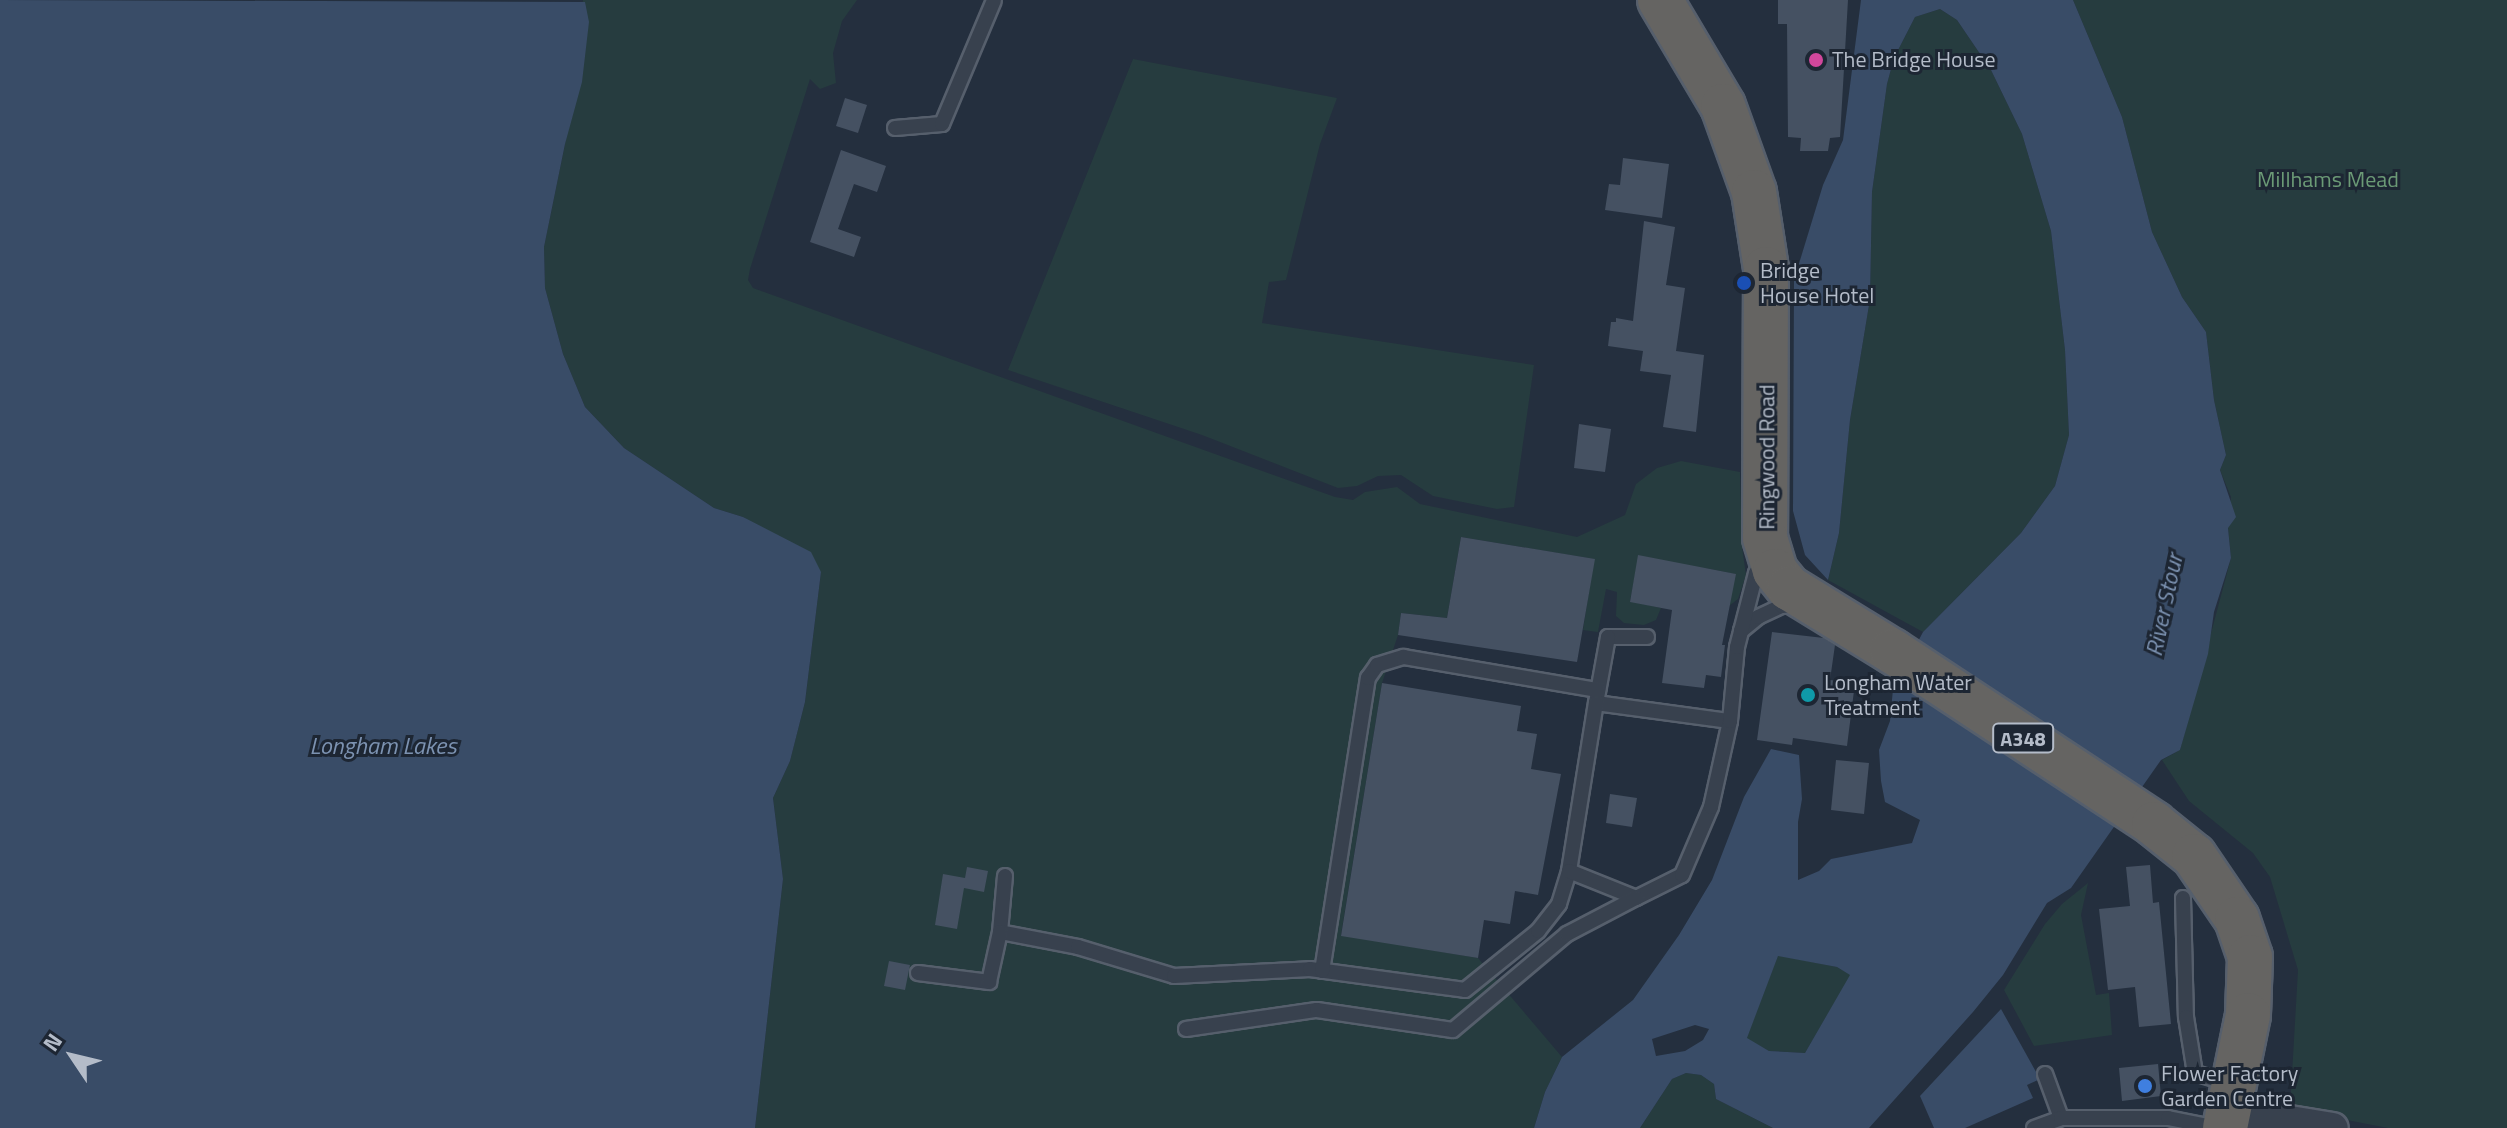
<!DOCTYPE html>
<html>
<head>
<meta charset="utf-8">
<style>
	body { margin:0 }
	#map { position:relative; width:2507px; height:1128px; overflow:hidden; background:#242f3e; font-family:"Titillium Web",sans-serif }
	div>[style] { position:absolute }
	.green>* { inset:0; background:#263c3f }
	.water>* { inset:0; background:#394c67 }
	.building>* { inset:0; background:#455162 }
	.roads { filter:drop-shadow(2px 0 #565f6c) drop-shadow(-2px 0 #565f6c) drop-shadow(0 2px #565f6c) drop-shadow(0 -2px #565f6c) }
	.service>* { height:14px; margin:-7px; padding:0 7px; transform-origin:7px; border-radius:7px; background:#38414e }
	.minor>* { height:30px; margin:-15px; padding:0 15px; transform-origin:15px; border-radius:15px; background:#38414e }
	.trunk>* { height:44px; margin:-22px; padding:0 22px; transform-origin:22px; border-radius:22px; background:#656462 }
	.dots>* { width:22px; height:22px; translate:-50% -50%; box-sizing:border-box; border:4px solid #1d2633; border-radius:50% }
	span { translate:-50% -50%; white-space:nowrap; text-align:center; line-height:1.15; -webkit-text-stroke:6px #1d2633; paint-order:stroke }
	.shield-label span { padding:2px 6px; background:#1d2633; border:2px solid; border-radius:6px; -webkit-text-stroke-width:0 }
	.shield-label { font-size:20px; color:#b4bcc9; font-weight:700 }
	.poi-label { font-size:22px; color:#b4bcc9 }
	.left { translate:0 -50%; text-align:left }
	.park-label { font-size:22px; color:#6b9a76 }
	.street-label { font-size:22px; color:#b4bcc9 }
	.water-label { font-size:24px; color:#7c92b1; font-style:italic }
	.north { position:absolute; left:32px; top:1016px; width:80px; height:80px; -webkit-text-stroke:6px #1d2633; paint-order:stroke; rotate:305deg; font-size:22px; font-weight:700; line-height:32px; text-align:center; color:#b4bcc9 }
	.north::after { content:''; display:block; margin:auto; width:28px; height:36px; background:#b4bcc9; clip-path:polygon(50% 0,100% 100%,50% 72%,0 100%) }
</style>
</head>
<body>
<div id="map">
	<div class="green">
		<div style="clip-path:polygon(583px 0,857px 0,842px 21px,833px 53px,836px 83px,820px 89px,810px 79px,750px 269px,748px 280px,753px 288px,1335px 497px,1353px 500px,1365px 492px,1397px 487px,1420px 504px,1577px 537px,1625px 515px,1636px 484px,1657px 468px,1681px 461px,1740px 472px,1742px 547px,1746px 575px,1738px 599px,1729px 606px,1735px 574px,1705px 568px,1696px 610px,1673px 610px,1639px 555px,1630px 601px,1661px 608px,1656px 620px,1644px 625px,1624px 623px,1616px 616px,1617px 592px,1606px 589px,1598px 632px,1583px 630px,1594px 559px,1461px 537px,1447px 618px,1401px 613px,1398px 635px,1382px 683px,1341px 935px,1478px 958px,1562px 1057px,1545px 1092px,1534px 1128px,755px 1128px,783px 879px,773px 798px,790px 761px,805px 702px,821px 572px,743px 517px,714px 508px,624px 448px,585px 407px,563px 354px,545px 288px,544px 247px,565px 144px)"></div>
		<div style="clip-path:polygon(2073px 0,2507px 0,2507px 1128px,2388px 1128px,2290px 1109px,2298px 970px,2270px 877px,2253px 853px,2189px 801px,2162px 760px,2180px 750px,2231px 558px,2228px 528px,2231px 497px,2220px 470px,2226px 455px,2214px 400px,2206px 332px,2182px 297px,2152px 232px,2122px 117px)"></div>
		<div style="clip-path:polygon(1940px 9px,1957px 20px,1991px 70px,2022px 134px,2051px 231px,2065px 350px,2069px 435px,2055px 486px,2021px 533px,1923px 632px,1828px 580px,1839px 533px,1850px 420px,1870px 299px,1872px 192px,1887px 84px,1894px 58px,1915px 17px)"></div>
		<div style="clip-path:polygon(1133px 59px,1337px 98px,1320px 144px,1286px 280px,1269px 282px,1262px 323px,1534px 365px,1514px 507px,1497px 509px,1433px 496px,1401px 475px,1378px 476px,1357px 486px,1338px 488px,1202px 435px,1008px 370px)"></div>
		<div style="clip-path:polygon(2088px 883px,2081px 915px,2096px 995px,2109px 993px,2112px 1035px,2034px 1046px,2004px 990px,2045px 924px,2062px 904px)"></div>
		<div style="clip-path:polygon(1778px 955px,1837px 967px,1851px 975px,1805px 1053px,1769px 1051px,1746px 1039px)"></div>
		<div style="clip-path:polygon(1686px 1073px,1701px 1075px,1714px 1084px,1716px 1099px,1773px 1128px,1640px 1128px,1672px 1079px)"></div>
	</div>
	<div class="water">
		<div style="clip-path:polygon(0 0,585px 2px,589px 22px,582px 82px,565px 144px,544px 247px,545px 288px,563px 354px,585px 407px,624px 448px,714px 508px,743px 517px,811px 552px,821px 572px,805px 702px,790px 761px,773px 798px,783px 879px,755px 1128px,0 1128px)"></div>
		<div style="clip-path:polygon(evenodd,1861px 0,2073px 0,2122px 117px,2152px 232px,2182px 297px,2206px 332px,2214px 400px,2226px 455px,2220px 470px,2236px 517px,2228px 528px,2231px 558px,2214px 612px,2208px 654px,2180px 750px,2161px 760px,2071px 888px,2047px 903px,2003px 975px,1973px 1012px,1869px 1128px,1773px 1128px,1716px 1099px,1714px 1084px,1701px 1075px,1686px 1073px,1672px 1079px,1640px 1128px,1534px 1128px,1545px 1092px,1562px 1057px,1633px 1000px,1679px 935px,1712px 880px,1744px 797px,1771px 749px,1799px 755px,1802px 799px,1798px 822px,1798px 880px,1819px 871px,1831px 859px,1912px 843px,1920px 820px,1885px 802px,1881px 781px,1879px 750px,1890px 721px,1893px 689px,1923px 632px,2021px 533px,2055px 486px,2069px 435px,2065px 350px,2051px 231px,2022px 134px,1991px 70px,1957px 20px,1940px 9px,1915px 17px,1894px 58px,1887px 84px,1872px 192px,1870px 299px,1850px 420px,1839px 533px,1828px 580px,1805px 555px,1793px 511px,1794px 280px,1823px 185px,1843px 140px,1861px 0,1778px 956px,1837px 967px,1850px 975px,1805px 1053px,1769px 1051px,1747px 1038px,1778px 956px,1861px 0,1695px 1025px,1709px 1029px,1703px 1040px,1685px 1051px,1656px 1056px,1652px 1039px,1695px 1025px)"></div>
		<div style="clip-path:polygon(2001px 1009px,2040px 1079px,2027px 1085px,2033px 1098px,1965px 1128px,1934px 1128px,1920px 1096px)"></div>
	</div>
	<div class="building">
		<div style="clip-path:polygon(1778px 0,1848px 0,1840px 137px,1830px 138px,1828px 151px,1800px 151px,1801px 138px,1788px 137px,1787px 24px,1778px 24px)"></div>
		<div style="clip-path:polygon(845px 98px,867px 105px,858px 133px,836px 126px)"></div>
		<div style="clip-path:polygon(841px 150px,886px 166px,877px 192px,854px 184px,838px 229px,861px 237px,854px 257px,810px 242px)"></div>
		<div style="clip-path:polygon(1623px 158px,1669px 164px,1662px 218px,1605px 210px,1609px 184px,1620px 185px)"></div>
		<div style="clip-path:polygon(1644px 221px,1675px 227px,1666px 285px,1685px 288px,1676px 351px,1704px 355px,1696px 432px,1663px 427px,1671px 375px,1640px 371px,1643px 351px,1608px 346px,1611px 322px,1616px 322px,1616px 318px,1633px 321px)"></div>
		<div style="clip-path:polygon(1579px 424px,1611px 429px,1605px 472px,1574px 468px)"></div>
		<div style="clip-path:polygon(1461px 537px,1595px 559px,1577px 662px,1398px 635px,1401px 613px,1447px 618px)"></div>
		<div style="clip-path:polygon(1638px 555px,1736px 574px,1722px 645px,1725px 645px,1721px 677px,1706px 675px,1704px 688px,1662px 683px,1672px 610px,1630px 602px)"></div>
		<div style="clip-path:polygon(1772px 632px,1824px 638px,1835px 645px,1830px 680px,1855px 683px,1847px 746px,1793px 738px,1792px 745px,1757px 740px)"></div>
		<div style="clip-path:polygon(1382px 683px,1521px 706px,1517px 731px,1537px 734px,1531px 769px,1561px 774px,1538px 895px,1515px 891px,1510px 924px,1484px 920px,1478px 958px,1341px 936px)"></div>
		<div style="clip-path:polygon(1836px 760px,1869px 763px,1864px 814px,1831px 810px)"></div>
		<div style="clip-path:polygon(1610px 794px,1637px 798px,1632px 827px,1606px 823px)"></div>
		<div style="clip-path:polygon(2150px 865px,2153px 903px,2159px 902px,2171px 1024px,2139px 1027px,2135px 987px,2108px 990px,2099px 909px,2130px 906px,2126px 867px)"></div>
		<div style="clip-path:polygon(967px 867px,988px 871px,984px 892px,964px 888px,957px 929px,935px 925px,943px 874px,965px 878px)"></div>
		<div style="clip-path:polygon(889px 961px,910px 965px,905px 990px,884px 986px)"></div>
		<div style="clip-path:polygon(2158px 1064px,2161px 1096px,2122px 1101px,2119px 1068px)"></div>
	</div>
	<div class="roads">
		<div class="service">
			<div style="left:895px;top:128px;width:47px;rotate:-4.9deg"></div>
			<div style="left:942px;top:124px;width:134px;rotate:-67.2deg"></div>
			<div style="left:1741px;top:631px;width:22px;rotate:-39deg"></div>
			<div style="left:1758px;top:617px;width:26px;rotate:-25deg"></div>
			<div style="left:1782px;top:606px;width:12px;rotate:-5deg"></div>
			<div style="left:1647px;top:637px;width:39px;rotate:180deg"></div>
			<div style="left:1608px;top:637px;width:67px;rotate:100.3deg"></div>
			<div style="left:1596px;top:703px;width:135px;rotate:7.7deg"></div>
			<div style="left:1569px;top:871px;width:170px;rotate:-80.9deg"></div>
			<div style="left:1005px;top:876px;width:56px;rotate:95.1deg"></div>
			<div style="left:1000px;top:932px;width:79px;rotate:10.9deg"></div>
			<div style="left:1078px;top:947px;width:100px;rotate:16.8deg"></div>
			<div style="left:1174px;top:976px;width:136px;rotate:-2.9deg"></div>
			<div style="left:1310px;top:969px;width:156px;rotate:7.7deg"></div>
			<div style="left:1465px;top:990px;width:94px;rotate:-38.9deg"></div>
			<div style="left:1538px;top:931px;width:34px;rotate:-52deg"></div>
			<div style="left:1559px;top:904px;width:34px;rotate:-73deg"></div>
			<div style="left:1569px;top:871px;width:72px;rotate:21.9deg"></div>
			<div style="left:1636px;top:898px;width:51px;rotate:-26.6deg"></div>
			<div style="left:1682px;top:875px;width:74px;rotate:-66.9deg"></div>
			<div style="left:1711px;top:807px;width:88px;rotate:-77.5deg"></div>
			<div style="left:1730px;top:721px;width:74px;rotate:-84.6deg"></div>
			<div style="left:1737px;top:647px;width:76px;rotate:-75.6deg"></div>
			<div style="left:1756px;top:573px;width:13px;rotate:-58deg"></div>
			<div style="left:2183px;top:898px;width:119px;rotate:88.6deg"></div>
			<div style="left:2186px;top:1017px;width:57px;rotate:80.9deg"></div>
			<div style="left:2195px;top:1073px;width:37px;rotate:17deg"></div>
			<div style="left:1322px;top:971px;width:297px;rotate:-81.1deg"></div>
			<div style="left:1368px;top:678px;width:16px;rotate:-55deg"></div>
			<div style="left:1377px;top:665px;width:28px;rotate:-17deg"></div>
			<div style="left:1404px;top:657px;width:197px;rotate:9.7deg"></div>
			<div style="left:918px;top:973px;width:72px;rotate:7.2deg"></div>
			<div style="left:989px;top:982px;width:51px;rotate:-77.6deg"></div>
			<div style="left:1186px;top:1029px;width:132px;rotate:-8.3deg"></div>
			<div style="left:1317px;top:1010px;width:137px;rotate:8.4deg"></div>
			<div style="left:1453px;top:1030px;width:149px;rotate:-40.1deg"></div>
			<div style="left:1567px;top:934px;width:78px;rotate:-27.6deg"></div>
			<div style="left:2045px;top:1074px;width:47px;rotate:70deg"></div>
			<div style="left:2034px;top:1128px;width:29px;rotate:-20deg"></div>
			<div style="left:2061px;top:1118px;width:107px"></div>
			<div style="left:2168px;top:1118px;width:51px;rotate:11.3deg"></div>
		</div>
		<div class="minor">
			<div style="left:2229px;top:1111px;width:105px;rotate:9.3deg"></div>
		</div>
		<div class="trunk">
			<div style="left:1660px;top:0;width:123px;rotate:59.3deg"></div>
			<div style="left:1723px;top:106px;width:91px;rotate:70.2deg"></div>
			<div style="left:1754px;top:192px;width:78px;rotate:81.1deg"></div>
			<div style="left:1766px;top:269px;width:269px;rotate:90.2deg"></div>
			<div style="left:1765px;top:538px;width:34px;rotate:73deg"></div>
			<div style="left:1775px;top:571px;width:22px;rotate:51deg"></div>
			<div style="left:1789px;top:588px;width:121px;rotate:31.5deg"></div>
			<div style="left:1892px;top:651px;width:314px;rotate:33.4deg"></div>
			<div style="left:2154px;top:824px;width:51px;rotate:38.7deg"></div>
			<div style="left:2194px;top:856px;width:76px;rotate:55.7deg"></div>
			<div style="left:2237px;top:919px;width:40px;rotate:71.1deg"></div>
			<div style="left:2250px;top:957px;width:58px;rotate:92deg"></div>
			<div style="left:2248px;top:1015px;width:115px;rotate:101.5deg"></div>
		</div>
	</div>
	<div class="dots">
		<div style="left:1816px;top:60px;background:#d1479c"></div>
		<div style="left:1744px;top:283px;background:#1a4fb4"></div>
		<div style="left:1808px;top:695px;background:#0f9aa8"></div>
		<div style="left:2145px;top:1086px;background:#3f7fe0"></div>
	</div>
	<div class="shield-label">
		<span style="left:2023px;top:738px">A348</span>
	</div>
	<div class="poi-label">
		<span class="left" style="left:1832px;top:60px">The Bridge House</span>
		<span class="left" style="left:1760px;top:283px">Bridge<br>House Hotel</span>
		<span class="left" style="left:1824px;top:695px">Longham Water<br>Treatment</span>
		<span class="left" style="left:2161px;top:1086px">Flower Factory<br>Garden Centre</span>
	</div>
	<div class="park-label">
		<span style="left:2328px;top:180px">Millhams Mead</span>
	</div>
	<div class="street-label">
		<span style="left:1767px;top:457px;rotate:-90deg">Ringwood Road</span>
	</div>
	<div class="water-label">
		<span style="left:2164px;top:605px;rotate:-78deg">River Stour</span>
		<span style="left:383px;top:746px">Longham Lakes</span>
	</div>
	<div class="north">N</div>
</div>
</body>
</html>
